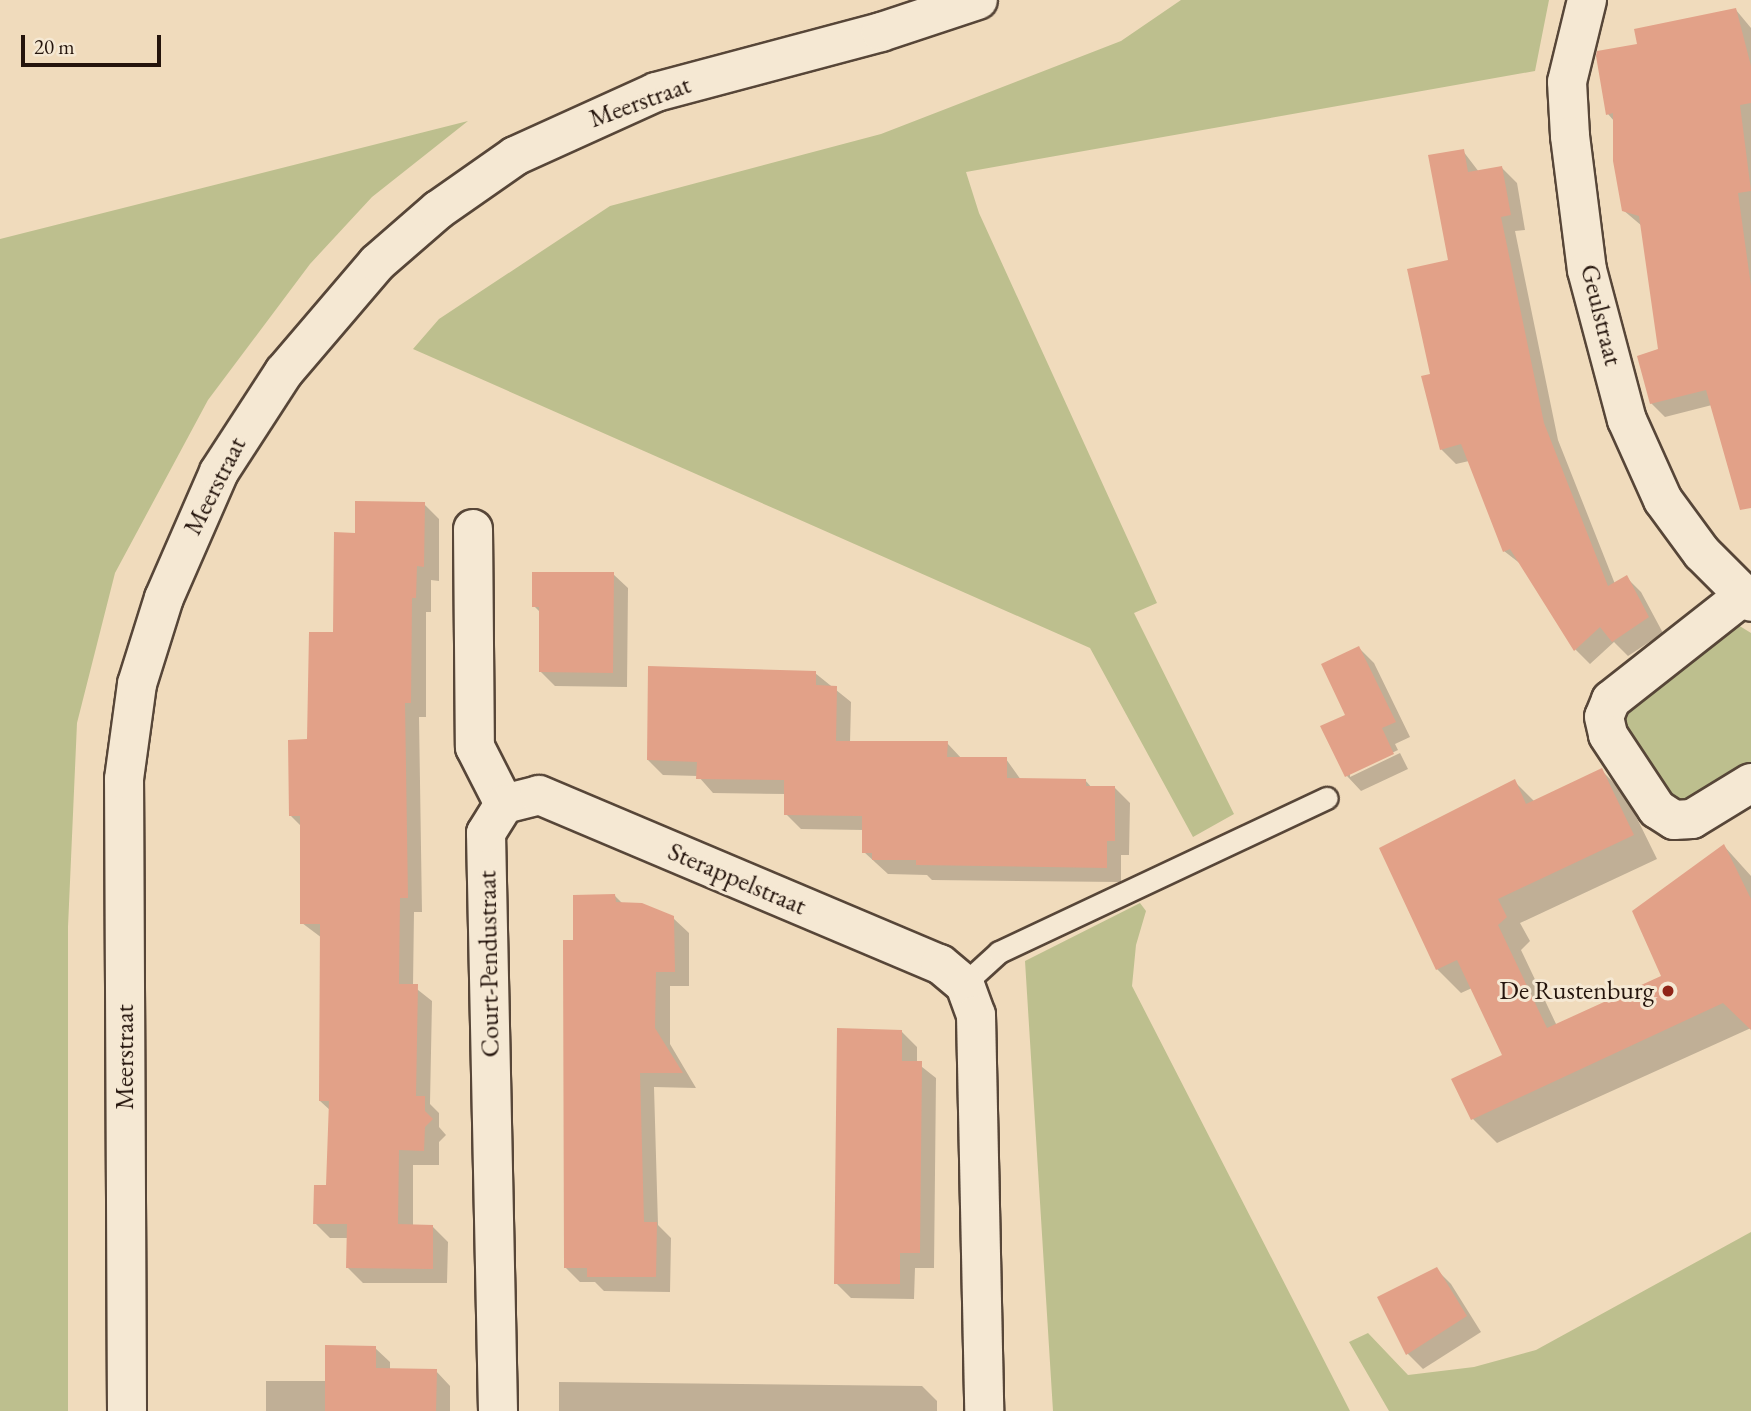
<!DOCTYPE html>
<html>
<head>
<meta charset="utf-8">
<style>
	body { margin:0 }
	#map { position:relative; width:1751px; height:1411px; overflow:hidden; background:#f0dbbc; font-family:"EB Garamond",serif }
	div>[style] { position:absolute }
	.green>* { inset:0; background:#bdbf8e }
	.shadow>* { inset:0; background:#0003 }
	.building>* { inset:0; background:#e2a188 }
	.roads { filter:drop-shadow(2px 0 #574638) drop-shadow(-2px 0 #574638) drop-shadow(0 2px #574638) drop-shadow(0 -2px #574638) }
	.service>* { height:21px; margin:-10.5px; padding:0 10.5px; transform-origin:10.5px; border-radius:10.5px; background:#f5e8d3 }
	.minor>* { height:38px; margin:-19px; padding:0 19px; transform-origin:19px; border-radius:19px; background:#f5e8d3 }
	.tertiary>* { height:38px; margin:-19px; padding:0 19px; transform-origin:19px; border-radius:19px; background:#f5e8d3 }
	.dots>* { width:19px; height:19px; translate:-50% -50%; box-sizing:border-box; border:4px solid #f5e8d3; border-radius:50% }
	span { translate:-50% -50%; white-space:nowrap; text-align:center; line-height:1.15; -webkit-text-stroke:6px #f5e8d3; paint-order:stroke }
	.street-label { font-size:26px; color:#24140c }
	.poi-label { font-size:26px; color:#24140c }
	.right { translate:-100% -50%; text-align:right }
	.scale { position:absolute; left:21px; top:35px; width:140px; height:32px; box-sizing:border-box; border:4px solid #24140c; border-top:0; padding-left:9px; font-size:21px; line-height:24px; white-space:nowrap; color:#24140c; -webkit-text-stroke:5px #f5e8d3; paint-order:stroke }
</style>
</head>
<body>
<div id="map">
	<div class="green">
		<div style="clip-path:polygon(1181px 0,1549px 0,1535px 71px,966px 172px,979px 213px,1157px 603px,1134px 613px,1234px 814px,1193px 837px,1090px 648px,413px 349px,439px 319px,610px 206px,881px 134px,1121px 41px)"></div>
		<div style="clip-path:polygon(468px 121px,372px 197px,310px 264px,208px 400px,115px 573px,77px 723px,68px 927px,68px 1411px,0 1411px,0 239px)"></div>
		<div style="clip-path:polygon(1738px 625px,1751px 633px,1751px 769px,1691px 804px,1667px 799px,1622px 721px,1629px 708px)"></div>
		<div style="clip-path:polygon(1140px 903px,1146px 911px,1136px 945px,1132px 986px,1350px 1411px,1053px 1411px,1025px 961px)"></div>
		<div style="clip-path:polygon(1751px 1232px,1751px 1411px,1389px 1411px,1349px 1342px,1368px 1333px,1408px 1375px,1474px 1367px,1536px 1350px)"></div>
	</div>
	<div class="shadow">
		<div style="clip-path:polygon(1736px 10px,1751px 28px,1751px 480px,1712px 405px,1665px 417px,1651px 403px,1660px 351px,1642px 226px,1623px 210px,1614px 121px,1608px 114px,1639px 46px)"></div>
		<div style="clip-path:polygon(1463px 151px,1479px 172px,1502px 168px,1517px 183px,1525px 230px,1515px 231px,1558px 440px,1615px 584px,1626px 577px,1641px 592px,1663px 633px,1628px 656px,1614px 642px,1590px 664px,1575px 649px,1522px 565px,1504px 551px,1469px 461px,1456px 464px,1441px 449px,1432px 375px)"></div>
		<div style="clip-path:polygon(424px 504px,439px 519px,439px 581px,431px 580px,431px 612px,426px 612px,426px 717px,419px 717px,422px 912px,414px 912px,413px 986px,432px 1001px,430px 1104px,439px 1113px,439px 1127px,446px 1135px,439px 1142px,439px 1165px,413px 1165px,413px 1226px,433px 1227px,448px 1242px,447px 1283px,363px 1283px,348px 1268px,348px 1238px,330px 1238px,315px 1223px,327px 1186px,331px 1111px,320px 1101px,322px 938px,302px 923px,302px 827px,291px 816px,356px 535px)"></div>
		<div style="clip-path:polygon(613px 574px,628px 588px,627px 687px,555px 686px,540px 671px,541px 613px,534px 606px)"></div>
		<div style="clip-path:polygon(1359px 648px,1374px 663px,1410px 737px,1395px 744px,1398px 750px,1350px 773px,1350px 777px,1400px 753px,1408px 769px,1361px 791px,1347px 776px,1347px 715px)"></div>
		<div style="clip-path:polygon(815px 673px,851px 702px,850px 743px,947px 743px,962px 759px,1006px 759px,1021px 780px,1085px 780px,1092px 788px,1115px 788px,1130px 803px,1129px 855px,1121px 855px,1121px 882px,932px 880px,927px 875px,888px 874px,864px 852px,864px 830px,801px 829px,786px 814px,786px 794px,713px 793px,698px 776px,663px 775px,648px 760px)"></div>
		<div style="clip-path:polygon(1601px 770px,1625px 794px,1657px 859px,1520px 923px,1530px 941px,1521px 950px,1557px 1026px,1663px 977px,1724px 846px,1751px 876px,1751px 1028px,1497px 1143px,1473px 1119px,1453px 1080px,1504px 1056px,1472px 988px,1461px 993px,1437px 969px,1515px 782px,1535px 802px)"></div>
		<div style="clip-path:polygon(615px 896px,623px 904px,673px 918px,689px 933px,689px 986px,670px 986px,670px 1044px,696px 1088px,654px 1087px,658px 1225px,671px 1238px,670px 1292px,604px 1291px,595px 1282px,580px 1282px,565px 1267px,575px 941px)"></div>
		<div style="clip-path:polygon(902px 1032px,917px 1047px,917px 1063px,936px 1078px,934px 1268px,915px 1268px,914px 1299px,851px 1298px,836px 1283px)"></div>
		<div style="clip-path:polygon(1436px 1269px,1451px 1284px,1481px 1332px,1423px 1369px,1408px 1354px,1380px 1298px)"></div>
		<div style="clip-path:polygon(375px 1348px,390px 1362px,390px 1370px,436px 1371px,450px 1386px,450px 1411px,266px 1411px,266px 1381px,326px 1381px)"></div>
		<div style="clip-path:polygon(559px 1382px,922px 1386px,937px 1401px,937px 1411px,559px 1411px)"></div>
	</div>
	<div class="building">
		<div style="clip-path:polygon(1736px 8px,1751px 66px,1751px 103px,1740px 105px,1751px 191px,1738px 193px,1751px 286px,1751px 508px,1740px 510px,1706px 390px,1650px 404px,1637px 356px,1658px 349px,1639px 216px,1622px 211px,1613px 161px,1613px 113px,1606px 115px,1596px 56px,1597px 51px,1637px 44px,1634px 29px)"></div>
		<div style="clip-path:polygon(1464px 149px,1468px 172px,1502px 166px,1511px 215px,1501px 217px,1544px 423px,1608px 586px,1627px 575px,1649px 617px,1612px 642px,1600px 627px,1574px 651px,1510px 549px,1503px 552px,1461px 444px,1440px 450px,1421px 376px,1430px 374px,1407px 269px,1448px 260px,1428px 155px)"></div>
		<div style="clip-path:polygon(355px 501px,425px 502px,424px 567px,417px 566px,416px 598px,412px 598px,411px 703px,405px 703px,408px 898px,400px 898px,399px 984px,418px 984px,416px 1096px,425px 1096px,425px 1111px,433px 1119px,425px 1127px,424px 1151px,399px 1150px,398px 1224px,433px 1225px,433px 1269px,346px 1268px,347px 1224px,313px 1224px,314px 1185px,326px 1185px,329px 1101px,319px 1101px,320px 924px,300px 924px,300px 816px,289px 816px,288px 740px,307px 739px,309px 632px,333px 632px,334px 532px,355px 533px)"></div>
		<div style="clip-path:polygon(532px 572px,614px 572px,613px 673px,539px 672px,539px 607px,532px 607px)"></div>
		<div style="clip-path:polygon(1359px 646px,1396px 722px,1382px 728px,1394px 754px,1345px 777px,1320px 726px,1345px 715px,1321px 664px)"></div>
		<div style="clip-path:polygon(648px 666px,816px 671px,816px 685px,837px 686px,836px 741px,948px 741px,947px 757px,1007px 757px,1007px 778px,1086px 779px,1086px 786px,1115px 786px,1115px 841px,1107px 841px,1107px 868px,916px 865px,916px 860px,872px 860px,872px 853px,862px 853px,862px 816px,784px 815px,784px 780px,696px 779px,697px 762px,647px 760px)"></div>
		<div style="clip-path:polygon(1602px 768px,1634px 835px,1498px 899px,1507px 917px,1498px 925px,1547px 1028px,1661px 976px,1632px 911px,1724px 844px,1751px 899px,1751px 1030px,1723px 1003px,1471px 1120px,1451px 1079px,1502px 1055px,1457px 960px,1436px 970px,1379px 848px,1515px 779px,1526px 804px)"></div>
		<div style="clip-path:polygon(615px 894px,616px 902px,642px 903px,674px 916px,675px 972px,656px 972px,655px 1028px,683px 1073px,640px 1073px,644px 1222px,657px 1222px,656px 1277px,587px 1277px,587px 1268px,564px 1268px,563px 940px,573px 940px,573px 895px)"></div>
		<div style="clip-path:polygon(837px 1028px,902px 1030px,902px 1061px,922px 1061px,920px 1253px,900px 1253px,900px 1284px,834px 1284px)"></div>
		<div style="clip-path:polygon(1437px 1267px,1467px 1316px,1406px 1355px,1377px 1297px)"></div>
		<div style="clip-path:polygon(325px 1345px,376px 1346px,376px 1368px,437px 1369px,436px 1411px,325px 1411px)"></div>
	</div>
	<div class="roads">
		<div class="service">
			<div style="left:964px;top:984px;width:47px;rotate:-42.4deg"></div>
			<div style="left:999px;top:952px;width:362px;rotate:-25.2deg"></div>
		</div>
		<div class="minor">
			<div style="left:1587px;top:0;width:84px;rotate:103.7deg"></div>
			<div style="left:1567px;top:82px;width:54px;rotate:86.8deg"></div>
			<div style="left:1570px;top:136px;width:135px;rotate:82.8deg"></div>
			<div style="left:1587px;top:270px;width:155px;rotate:75.1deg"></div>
			<div style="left:1627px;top:420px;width:88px;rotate:65.8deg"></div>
			<div style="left:1663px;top:500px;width:66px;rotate:53.7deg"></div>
			<div style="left:1702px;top:553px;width:69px;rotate:45deg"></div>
			<div style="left:473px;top:529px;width:218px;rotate:89.5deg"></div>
			<div style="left:475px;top:747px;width:64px;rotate:63deg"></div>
			<div style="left:1742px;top:597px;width:167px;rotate:141.8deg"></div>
			<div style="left:1611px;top:700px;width:18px;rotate:112deg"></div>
			<div style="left:1604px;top:717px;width:18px;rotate:77deg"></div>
			<div style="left:1608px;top:735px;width:89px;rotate:56.5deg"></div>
			<div style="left:1657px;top:809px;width:20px;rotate:33deg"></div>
			<div style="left:1674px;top:820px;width:18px;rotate:-3deg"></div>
			<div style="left:1692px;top:819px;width:69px;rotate:-31.4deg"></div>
			<div style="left:504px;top:804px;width:36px;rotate:-14deg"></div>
			<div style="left:539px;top:795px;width:435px;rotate:22.9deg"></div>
			<div style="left:940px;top:964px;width:33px;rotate:40deg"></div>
			<div style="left:965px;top:985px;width:32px;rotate:70deg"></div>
			<div style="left:976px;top:1015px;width:396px;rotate:88.8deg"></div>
			<div style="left:498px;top:1411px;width:578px;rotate:-91.19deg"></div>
			<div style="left:486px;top:833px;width:34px;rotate:-58deg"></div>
		</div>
		<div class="tertiary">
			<div style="left:127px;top:1411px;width:632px;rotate:-90.27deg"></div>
			<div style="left:124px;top:779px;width:96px;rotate:-82.2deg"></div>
			<div style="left:137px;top:684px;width:90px;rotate:-72.6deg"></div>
			<div style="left:164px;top:598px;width:137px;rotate:-66.4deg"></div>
			<div style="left:219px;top:472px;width:119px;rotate:-57deg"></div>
			<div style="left:284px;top:372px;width:143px;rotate:-49.5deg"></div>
			<div style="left:377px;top:263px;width:81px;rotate:-41deg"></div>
			<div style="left:438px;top:210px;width:94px;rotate:-35deg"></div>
			<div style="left:515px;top:156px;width:155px;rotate:-24.4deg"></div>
			<div style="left:656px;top:92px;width:233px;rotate:-14.9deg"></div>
			<div style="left:881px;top:32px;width:102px;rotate:-18.3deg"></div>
		</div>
	</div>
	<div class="dots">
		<div style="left:1668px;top:991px;background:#8f2418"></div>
	</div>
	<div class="street-label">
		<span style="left:640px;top:102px;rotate:-20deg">Meerstraat</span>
		<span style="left:1601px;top:315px;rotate:76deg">Geulstraat</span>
		<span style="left:215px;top:486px;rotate:-63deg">Meerstraat</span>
		<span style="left:737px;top:879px;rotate:23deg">Sterappelstraat</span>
		<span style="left:489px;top:964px;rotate:-91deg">Court-Pendustraat</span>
		<span style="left:125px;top:1057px;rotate:-90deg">Meerstraat</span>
	</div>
	<div class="poi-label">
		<span class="right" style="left:1654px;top:991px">De Rustenburg</span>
	</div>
	<div class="scale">20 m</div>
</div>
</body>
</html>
